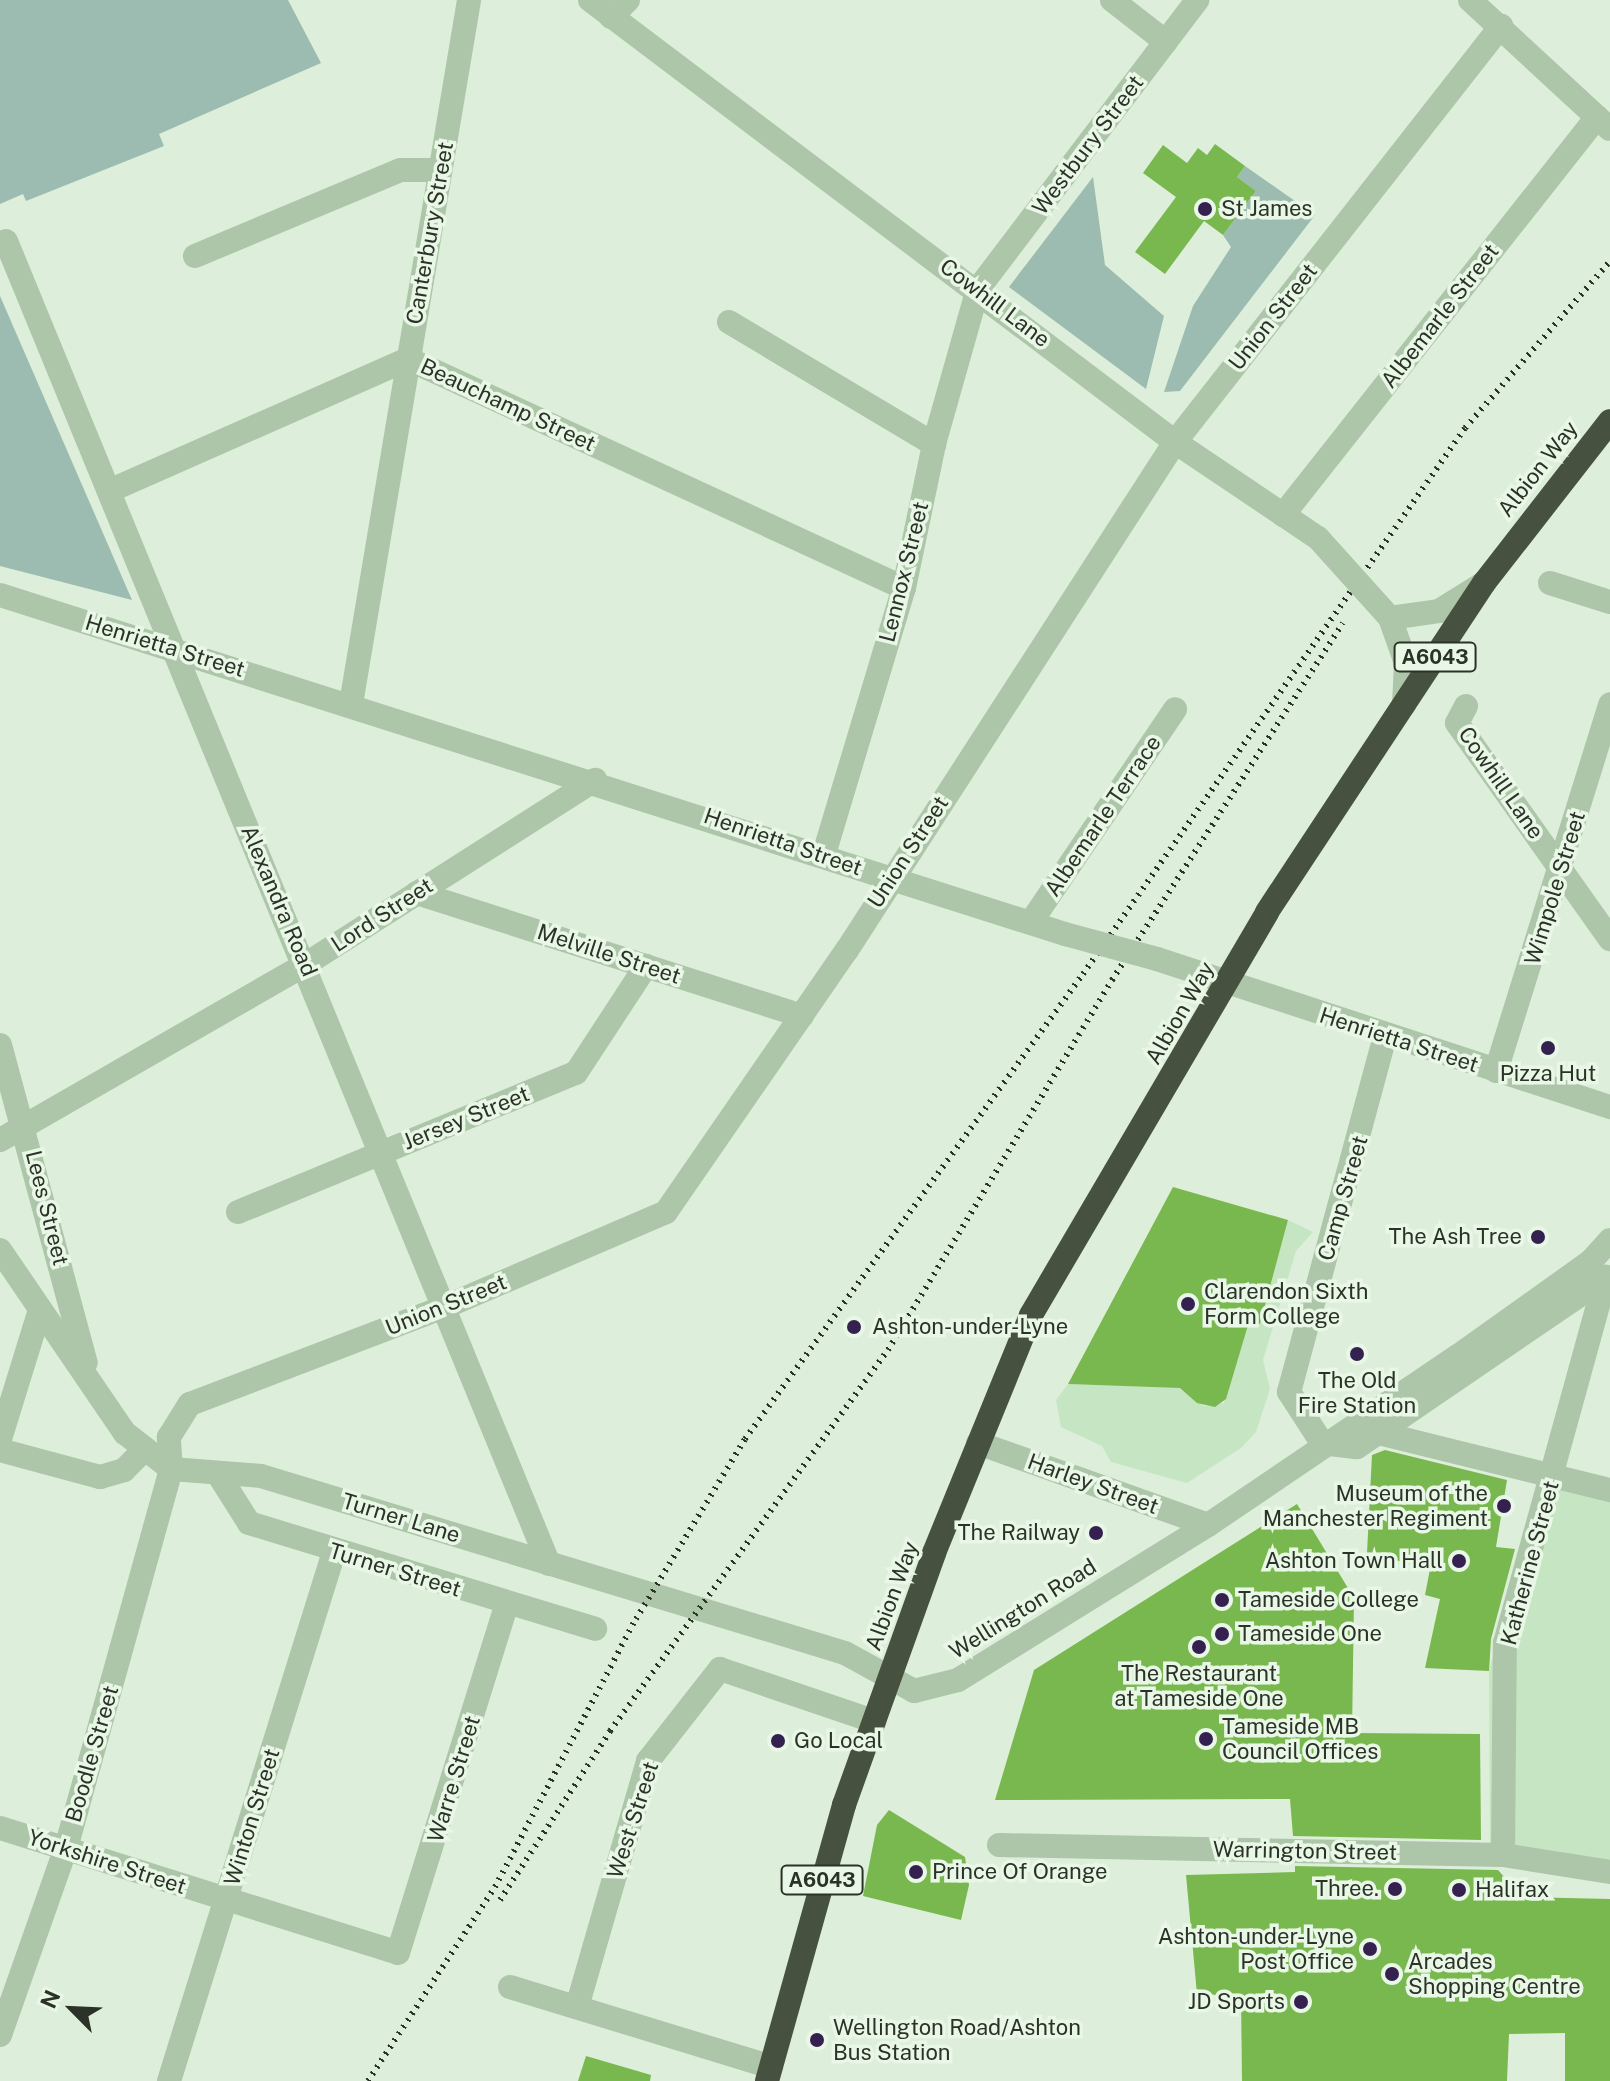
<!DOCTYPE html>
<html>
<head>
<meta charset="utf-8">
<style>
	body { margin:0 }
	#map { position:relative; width:1610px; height:2081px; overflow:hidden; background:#ddeeda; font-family:"Public Sans",sans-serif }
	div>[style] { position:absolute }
	.green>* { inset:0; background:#9cbbb1 }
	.plaza>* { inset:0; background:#c6e5c3 }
	.building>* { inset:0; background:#79b84e }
	.street>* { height:24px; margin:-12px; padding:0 12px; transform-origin:12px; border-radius:12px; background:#adc5a8 }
	.highway>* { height:24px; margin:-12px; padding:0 12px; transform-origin:12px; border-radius:12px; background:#46523f }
	.rail>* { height:6px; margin-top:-3px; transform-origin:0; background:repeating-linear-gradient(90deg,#2b3227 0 2px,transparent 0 8px) }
	.street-bridge>* { height:24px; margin:-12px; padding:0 12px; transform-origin:12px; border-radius:12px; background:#adc5a8 }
	.dots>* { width:22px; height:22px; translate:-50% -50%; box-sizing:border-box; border:4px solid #e8f7e6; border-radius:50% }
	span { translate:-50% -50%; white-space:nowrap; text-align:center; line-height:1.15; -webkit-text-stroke:7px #e8f7e6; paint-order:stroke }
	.shield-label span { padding:2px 6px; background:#e8f7e6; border:2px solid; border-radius:6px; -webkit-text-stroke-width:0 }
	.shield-label { font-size:20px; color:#2b3227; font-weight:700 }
	.street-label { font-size:22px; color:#2b3227 }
	.poi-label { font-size:22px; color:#2b3227 }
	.left { translate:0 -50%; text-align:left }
	.right { translate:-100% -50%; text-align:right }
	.north { position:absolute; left:32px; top:1969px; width:80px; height:80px; -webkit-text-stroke:6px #e8f7e6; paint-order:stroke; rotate:294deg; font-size:22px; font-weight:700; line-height:32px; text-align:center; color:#2b3227 }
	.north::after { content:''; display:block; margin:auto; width:28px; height:36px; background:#2b3227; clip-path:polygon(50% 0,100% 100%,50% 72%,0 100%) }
</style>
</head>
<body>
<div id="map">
	<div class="green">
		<div style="clip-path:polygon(0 0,288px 0,321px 63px,159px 134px,164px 146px,26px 201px,23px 194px,0 204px)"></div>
		<div style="clip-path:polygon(1245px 166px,1315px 215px,1180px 391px,1164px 392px,1193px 306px,1231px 247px,1223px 235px,1256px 191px,1237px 177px)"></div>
		<div style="clip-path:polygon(1093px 177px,1105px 265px,1164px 316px,1146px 389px,1009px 287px)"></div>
		<div style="clip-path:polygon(0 296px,132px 600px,0 566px)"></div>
	</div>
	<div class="plaza">
		<div style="clip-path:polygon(1288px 1220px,1313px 1232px,1296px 1251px,1263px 1360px,1270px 1389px,1256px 1432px,1241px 1448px,1187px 1483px,1111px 1462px,1102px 1446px,1061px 1427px,1056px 1400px,1068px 1384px,1183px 1388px,1204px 1406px,1224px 1403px,1249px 1322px,1260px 1324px)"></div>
		<div style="clip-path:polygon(1544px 1472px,1610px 1490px,1610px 1872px,1490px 1855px,1489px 1671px)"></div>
	</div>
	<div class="building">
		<div style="clip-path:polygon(1215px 144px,1245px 166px,1237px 177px,1256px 191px,1223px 235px,1204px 221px,1165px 274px,1135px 252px,1176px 197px,1143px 173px,1163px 145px,1187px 163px,1198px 148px,1207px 155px)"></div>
		<div style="clip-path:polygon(1173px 1187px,1288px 1220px,1260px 1324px,1249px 1322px,1226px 1399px,1215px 1407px,1197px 1403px,1180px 1388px,1068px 1384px)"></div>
		<div style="clip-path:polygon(1385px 1450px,1507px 1480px,1496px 1547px,1515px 1549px,1491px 1639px,1489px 1671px,1425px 1668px,1440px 1599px,1425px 1595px,1430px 1569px,1367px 1553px,1372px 1455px)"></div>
		<div style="clip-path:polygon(1297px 1504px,1354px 1598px,1352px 1733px,1480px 1734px,1481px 1840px,1293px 1836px,1290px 1799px,995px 1800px,1034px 1670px)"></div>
		<div style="clip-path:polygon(889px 1810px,965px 1857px,969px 1885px,961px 1920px,863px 1896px,877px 1825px)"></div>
		<div style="clip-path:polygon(1295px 1866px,1498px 1870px,1522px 1897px,1610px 1899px,1610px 2081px,1565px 2081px,1565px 2033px,1509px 2034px,1507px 2081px,1242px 2081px,1241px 1996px,1197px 1994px,1186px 1875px,1295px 1872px)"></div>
		<div style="clip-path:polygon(586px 2056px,651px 2075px,650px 2081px,578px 2081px)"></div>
	</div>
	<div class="street">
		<div style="left:590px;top:0;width:733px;rotate:37.07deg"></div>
		<div style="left:1175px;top:442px;width:172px;rotate:33.9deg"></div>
		<div style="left:1112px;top:0;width:68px;rotate:37.9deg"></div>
		<div style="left:1470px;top:0;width:190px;rotate:42.7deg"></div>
		<div style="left:611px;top:17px;width:24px;rotate:-45deg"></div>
		<div style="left:6px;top:241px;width:1430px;rotate:67.69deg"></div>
		<div style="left:195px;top:256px;width:223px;rotate:-22.7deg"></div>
		<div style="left:401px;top:170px;width:39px"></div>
		<div style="left:729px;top:322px;width:239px;rotate:30.8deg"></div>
		<div style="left:109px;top:491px;width:327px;rotate:-23.8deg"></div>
		<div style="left:408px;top:359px;width:546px;rotate:24.78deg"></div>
		<div style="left:1283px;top:515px;width:507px;rotate:-51.73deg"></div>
		<div style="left:1550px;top:583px;width:63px;rotate:17.6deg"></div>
		<div style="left:0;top:595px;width:1118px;rotate:17.66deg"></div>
		<div style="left:351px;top:704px;width:714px;rotate:-80.48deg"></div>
		<div style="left:1404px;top:705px;width:42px;rotate:-87.3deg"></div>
		<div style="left:1406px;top:663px;width:48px;rotate:-109.6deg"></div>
		<div style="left:1390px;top:618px;width:49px;rotate:-8.1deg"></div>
		<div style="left:1439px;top:611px;width:53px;rotate:-31.9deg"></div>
		<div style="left:1466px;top:706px;width:19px;rotate:118deg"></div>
		<div style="left:1457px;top:723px;width:265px;rotate:54.7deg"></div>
		<div style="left:824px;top:854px;width:278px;rotate:-73.3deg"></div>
		<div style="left:904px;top:588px;width:147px;rotate:-78.2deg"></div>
		<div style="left:934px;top:444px;width:161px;rotate:-74.2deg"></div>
		<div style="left:978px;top:289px;width:363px;rotate:-52.8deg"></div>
		<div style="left:417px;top:893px;width:404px;rotate:17.7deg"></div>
		<div style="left:1031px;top:922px;width:257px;rotate:-55.9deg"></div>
		<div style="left:1157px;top:959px;width:477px;rotate:18.1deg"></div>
		<div style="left:0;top:1045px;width:329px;rotate:74.9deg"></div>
		<div style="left:1496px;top:1071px;width:384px;rotate:-72.7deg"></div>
		<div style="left:0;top:1140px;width:353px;rotate:-29.9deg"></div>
		<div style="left:306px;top:964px;width:343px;rotate:-32.5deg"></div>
		<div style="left:238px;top:1212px;width:365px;rotate:-22.4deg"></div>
		<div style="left:576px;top:1073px;width:128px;rotate:-56.8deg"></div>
		<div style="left:0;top:1250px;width:222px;rotate:55.7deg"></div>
		<div style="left:125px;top:1433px;width:58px;rotate:38deg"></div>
		<div style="left:171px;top:1469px;width:90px;rotate:4.4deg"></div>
		<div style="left:261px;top:1476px;width:610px;rotate:16.86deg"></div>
		<div style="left:845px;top:1653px;width:79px;rotate:28.8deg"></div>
		<div style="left:914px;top:1691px;width:45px;rotate:-14deg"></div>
		<div style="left:958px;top:1680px;width:294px;rotate:-31.8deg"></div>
		<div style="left:1208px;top:1525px;width:302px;rotate:-34.1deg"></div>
		<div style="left:1458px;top:1356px;width:163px;rotate:-35.5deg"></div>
		<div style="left:1591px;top:1261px;width:28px;rotate:-48deg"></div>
		<div style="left:1379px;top:1433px;width:238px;rotate:13.9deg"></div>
		<div style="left:0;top:1439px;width:135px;rotate:-72.8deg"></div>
		<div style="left:978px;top:1443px;width:244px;rotate:19.6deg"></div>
		<div style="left:1322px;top:1443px;width:61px;rotate:-122.9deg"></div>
		<div style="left:1289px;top:1392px;width:369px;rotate:-74.9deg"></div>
		<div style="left:1322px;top:1443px;width:35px;rotate:7deg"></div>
		<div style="left:1357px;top:1447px;width:301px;rotate:-34.3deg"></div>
		<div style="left:0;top:1450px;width:104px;rotate:15.1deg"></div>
		<div style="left:100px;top:1477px;width:25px;rotate:-16deg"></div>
		<div style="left:124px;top:1470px;width:30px;rotate:-45deg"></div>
		<div style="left:220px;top:1477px;width:54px;rotate:57.8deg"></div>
		<div style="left:249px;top:1523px;width:362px;rotate:17deg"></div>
		<div style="left:0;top:1828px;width:417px;rotate:17.4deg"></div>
		<div style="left:398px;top:1953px;width:367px;rotate:-72.7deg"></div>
		<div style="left:999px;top:1845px;width:504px;rotate:1.14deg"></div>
		<div style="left:1503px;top:1855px;width:108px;rotate:9deg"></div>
		<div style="left:1503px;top:1855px;width:212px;rotate:-89.5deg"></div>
		<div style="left:1505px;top:1643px;width:380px;rotate:-74.6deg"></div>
		<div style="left:510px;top:1987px;width:273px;rotate:17deg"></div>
		<div style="left:577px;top:2007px;width:256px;rotate:-73.9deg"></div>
		<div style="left:648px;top:1761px;width:117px;rotate:-52deg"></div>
		<div style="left:720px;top:1669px;width:163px;rotate:18.7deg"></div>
		<div style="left:0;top:2035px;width:198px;rotate:-70.6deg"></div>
		<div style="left:66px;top:1848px;width:393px;rotate:-74.5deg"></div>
		<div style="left:171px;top:1469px;width:32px;rotate:-94deg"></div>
		<div style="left:169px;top:1437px;width:39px;rotate:-58deg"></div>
		<div style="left:190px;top:1404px;width:275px;rotate:-20.9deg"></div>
		<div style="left:447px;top:1306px;width:238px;rotate:-23.2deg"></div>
		<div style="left:666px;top:1212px;width:318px;rotate:-55.4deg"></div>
		<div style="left:847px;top:950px;width:605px;rotate:-57.15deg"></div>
		<div style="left:1175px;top:442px;width:529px;rotate:-51.92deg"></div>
		<div style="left:169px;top:2081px;width:554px;rotate:-72.68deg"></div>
	</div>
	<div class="highway">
		<div style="left:767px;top:2081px;width:287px;rotate:-74.4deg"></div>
		<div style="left:844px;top:1805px;width:268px;rotate:-70.3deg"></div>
		<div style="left:934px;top:1553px;width:257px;rotate:-67.8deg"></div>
		<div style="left:1031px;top:1315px;width:467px;rotate:-59.6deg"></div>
		<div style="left:1267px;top:912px;width:394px;rotate:-56.6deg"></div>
		<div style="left:1484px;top:583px;width:205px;rotate:-52.1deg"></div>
	</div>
	<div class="rail">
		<div style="left:500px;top:1900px;width:202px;rotate:-56.9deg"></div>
		<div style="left:610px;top:1731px;width:472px;rotate:-53.9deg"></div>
		<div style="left:888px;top:1350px;width:433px;rotate:-58.8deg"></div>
		<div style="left:1112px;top:980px;width:425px;rotate:-57.1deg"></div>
		<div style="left:368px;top:2081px;width:232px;rotate:-56.8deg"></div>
		<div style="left:495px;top:1887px;width:303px;rotate:-62.3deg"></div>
		<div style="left:636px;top:1619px;width:210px;rotate:-58.8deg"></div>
		<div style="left:745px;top:1439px;width:575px;rotate:-53.99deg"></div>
		<div style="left:1083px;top:974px;width:666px;rotate:-55.02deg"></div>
		<div style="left:1465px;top:428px;width:221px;rotate:-49deg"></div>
	</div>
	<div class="street-bridge">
		<div style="left:1318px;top:538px;width:108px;rotate:48deg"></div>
		<div style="left:1065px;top:934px;width:95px;rotate:15.2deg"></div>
	</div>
	<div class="dots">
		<div style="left:1205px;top:209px;background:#34214f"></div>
		<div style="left:1548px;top:1048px;background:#34214f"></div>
		<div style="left:1538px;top:1237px;background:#34214f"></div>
		<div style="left:1188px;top:1304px;background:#34214f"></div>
		<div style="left:854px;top:1327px;background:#34214f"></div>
		<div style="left:1357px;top:1354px;background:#34214f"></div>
		<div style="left:1504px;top:1506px;background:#34214f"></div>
		<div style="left:1096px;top:1533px;background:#34214f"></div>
		<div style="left:1459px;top:1561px;background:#34214f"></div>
		<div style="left:1222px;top:1600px;background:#34214f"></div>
		<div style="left:1222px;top:1634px;background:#34214f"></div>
		<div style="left:1199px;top:1647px;background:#34214f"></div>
		<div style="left:1206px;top:1739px;background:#34214f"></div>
		<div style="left:778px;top:1741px;background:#34214f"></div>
		<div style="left:916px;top:1872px;background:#34214f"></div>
		<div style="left:1395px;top:1889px;background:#34214f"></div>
		<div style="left:1459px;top:1890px;background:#34214f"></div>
		<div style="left:1370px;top:1949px;background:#34214f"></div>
		<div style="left:1392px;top:1974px;background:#34214f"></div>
		<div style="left:1301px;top:2002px;background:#34214f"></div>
		<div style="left:817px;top:2040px;background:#34214f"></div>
	</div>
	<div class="shield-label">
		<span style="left:1435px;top:657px">A6043</span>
		<span style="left:822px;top:1880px">A6043</span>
	</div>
	<div class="street-label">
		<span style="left:1088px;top:145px;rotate:-53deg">Westbury Street</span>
		<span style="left:430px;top:233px;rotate:-80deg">Canterbury Street</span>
		<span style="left:995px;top:303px;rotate:37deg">Cowhill Lane</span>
		<span style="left:1440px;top:316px;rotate:-52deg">Albemarle Street</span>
		<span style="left:1273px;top:317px;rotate:-52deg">Union Street</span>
		<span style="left:508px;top:405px;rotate:25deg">Beauchamp Street</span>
		<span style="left:1538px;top:469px;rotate:-52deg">Albion Way</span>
		<span style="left:904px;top:572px;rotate:-76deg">Lennox Street</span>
		<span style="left:165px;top:646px;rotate:17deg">Henrietta Street</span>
		<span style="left:1501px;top:783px;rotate:55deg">Cowhill Lane</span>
		<span style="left:1103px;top:816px;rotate:-56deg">Albemarle Terrace</span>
		<span style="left:783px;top:842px;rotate:19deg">Henrietta Street</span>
		<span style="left:908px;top:852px;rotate:-57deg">Union Street</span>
		<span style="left:1555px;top:888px;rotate:-73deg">Wimpole Street</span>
		<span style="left:279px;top:901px;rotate:67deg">Alexandra Road</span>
		<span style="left:382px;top:915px;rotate:-33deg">Lord Street</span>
		<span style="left:609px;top:954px;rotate:18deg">Melville Street</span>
		<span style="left:1180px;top:1013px;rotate:-60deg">Albion Way</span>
		<span style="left:1399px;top:1040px;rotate:18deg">Henrietta Street</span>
		<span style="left:466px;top:1118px;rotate:-22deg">Jersey Street</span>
		<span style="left:1343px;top:1198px;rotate:-74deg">Camp Street</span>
		<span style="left:47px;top:1208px;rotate:76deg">Lees Street</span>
		<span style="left:446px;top:1305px;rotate:-22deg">Union Street</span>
		<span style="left:1093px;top:1484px;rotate:20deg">Harley Street</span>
		<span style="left:401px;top:1518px;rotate:17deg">Turner Lane</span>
		<span style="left:1530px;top:1563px;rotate:-75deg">Katherine Street</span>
		<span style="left:395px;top:1570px;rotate:17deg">Turner Street</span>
		<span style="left:892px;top:1596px;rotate:-70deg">Albion Way</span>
		<span style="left:1023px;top:1609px;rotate:-32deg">Wellington Road</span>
		<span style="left:92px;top:1754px;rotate:-74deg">Boodle Street</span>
		<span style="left:454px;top:1779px;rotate:-73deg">Warre Street</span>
		<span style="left:252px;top:1817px;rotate:-73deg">Winton Street</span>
		<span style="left:633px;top:1820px;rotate:-72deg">West Street</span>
		<span style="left:1305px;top:1851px;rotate:1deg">Warrington Street</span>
		<span style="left:107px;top:1862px;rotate:18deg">Yorkshire Street</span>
	</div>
	<div class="poi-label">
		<span class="left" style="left:1221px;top:209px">St James</span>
		<span style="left:1548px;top:1074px">Pizza Hut</span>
		<span class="right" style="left:1522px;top:1237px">The Ash Tree</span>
		<span class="left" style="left:1204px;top:1304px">Clarendon Sixth<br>Form College</span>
		<span class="left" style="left:872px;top:1327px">Ashton-under-Lyne</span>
		<span style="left:1357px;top:1393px">The Old<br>Fire Station</span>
		<span class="right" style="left:1488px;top:1506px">Museum of the<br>Manchester Regiment</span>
		<span class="right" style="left:1080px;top:1533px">The Railway</span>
		<span class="right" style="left:1443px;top:1561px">Ashton Town Hall</span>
		<span class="left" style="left:1238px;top:1600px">Tameside College</span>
		<span class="left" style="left:1238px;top:1634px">Tameside One</span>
		<span style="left:1199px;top:1686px">The Restaurant<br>at Tameside One</span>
		<span class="left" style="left:1222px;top:1739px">Tameside MB<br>Council Offices</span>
		<span class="left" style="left:794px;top:1741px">Go Local</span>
		<span class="left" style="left:932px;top:1872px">Prince Of Orange</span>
		<span class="right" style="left:1379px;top:1889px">Three.</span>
		<span class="left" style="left:1475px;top:1890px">Halifax</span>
		<span class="right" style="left:1354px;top:1949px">Ashton-under-Lyne<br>Post Office</span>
		<span class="left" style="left:1408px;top:1974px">Arcades<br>Shopping Centre</span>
		<span class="right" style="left:1285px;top:2002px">JD Sports</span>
		<span class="left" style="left:833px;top:2040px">Wellington Road/Ashton<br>Bus Station</span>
	</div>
	<div class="north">N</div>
</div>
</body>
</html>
